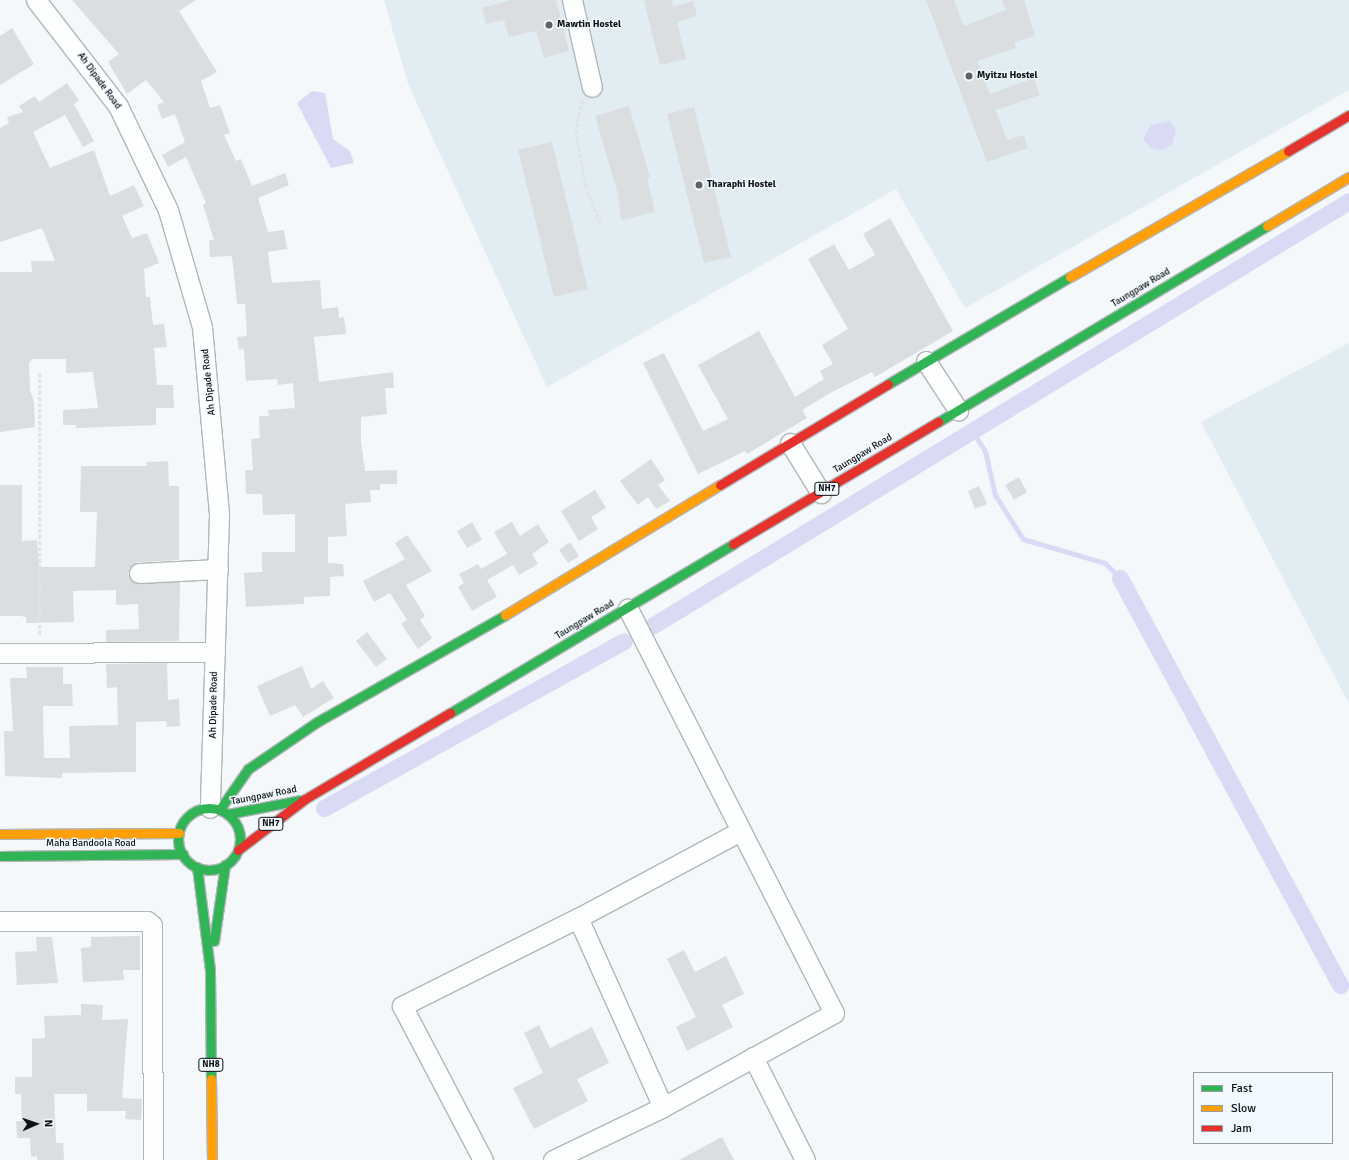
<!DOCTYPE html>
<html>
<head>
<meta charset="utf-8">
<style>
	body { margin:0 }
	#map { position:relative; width:1349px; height:1160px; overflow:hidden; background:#f4f8fb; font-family:Signika,sans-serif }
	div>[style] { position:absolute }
	.built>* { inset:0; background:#e1ecf3 }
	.water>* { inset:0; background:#d9dbf5 }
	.stream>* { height:5px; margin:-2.5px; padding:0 2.5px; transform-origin:2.5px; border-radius:2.5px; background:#d9dbf5 }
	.canal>* { height:17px; margin:-8.5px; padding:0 8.5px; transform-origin:8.5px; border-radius:8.5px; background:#d9dbf5 }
	.building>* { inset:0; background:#dadee1 }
	.path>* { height:2.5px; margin-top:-1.25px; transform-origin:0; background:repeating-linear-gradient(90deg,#e0e2e3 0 4px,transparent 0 6px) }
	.roads { filter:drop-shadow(1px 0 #b2b6b8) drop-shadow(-1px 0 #b2b6b8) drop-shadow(0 1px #b2b6b8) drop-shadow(0 -1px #b2b6b8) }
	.street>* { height:19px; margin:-9.5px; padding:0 9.5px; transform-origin:9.5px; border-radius:9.5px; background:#fdfefe }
	.fast>* { height:9px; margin:-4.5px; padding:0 4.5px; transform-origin:4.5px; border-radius:4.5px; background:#30b455 }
	.fast>.ring { margin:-4.5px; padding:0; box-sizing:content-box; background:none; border:9px solid #30b455; border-radius:50% }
	.slow>* { height:9px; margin:-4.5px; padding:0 4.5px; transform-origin:4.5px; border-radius:4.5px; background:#ff9f0a }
	.jam>* { height:9px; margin:-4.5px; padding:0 4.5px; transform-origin:4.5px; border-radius:4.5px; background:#e5322d }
	.dots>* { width:11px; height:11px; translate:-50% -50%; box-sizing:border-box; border:2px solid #f1f9fe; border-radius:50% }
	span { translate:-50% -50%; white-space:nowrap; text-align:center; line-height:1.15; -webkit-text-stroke:3px #f1f9fe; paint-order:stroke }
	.shield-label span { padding:1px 3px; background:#f1f9fe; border:1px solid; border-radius:3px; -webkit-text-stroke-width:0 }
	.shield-label { font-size:9px; color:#0d1214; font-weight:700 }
	.poi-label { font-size:10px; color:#0d1214; font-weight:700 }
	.left { translate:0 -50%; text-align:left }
	.street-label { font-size:10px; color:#0d1214 }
	.legend { position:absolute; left:1193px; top:1072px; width:140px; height:72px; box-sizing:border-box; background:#f1f9fe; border:1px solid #969da0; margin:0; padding:5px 7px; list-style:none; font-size:12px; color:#0d1214 }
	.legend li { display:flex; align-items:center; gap:8px; height:20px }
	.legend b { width:20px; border:1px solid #969da0 }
	.north { position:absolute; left:16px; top:1104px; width:40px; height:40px; -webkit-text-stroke:3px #f1f9fe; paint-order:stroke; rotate:88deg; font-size:11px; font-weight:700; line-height:16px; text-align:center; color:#0d1214 }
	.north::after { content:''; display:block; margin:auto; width:14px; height:18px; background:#0d1214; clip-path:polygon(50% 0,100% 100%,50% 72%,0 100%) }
</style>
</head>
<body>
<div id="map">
	<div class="built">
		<div style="clip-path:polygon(384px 0,1349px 0,1349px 90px,965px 308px,896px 189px,547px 387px,408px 84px)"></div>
		<div style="clip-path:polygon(1349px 343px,1349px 704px,1201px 422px)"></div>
	</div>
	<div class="water">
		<div style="clip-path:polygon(312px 91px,325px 93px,333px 139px,350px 151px,354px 163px,331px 168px,297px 103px)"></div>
		<div style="clip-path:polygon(1170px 121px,1176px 130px,1172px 145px,1161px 150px,1151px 148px,1143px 139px,1151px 125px)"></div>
	</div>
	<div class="stream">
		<div style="left:972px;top:431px;width:24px;rotate:57deg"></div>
		<div style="left:985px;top:451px;width:45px;rotate:77.2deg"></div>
		<div style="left:995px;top:495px;width:52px;rotate:57.5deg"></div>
		<div style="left:1023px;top:539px;width:85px;rotate:16.3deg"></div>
		<div style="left:1105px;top:563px;width:21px;rotate:45deg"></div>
	</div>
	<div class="canal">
		<div style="left:1120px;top:578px;width:463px;rotate:61.6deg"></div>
		<div style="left:652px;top:626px;width:816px;rotate:-31.37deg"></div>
		<div style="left:324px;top:808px;width:343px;rotate:-29.1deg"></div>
	</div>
	<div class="building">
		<div style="clip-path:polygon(72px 0,196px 0,179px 11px,217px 72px,201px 81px,210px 108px,220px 105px,230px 133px,224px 135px,236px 161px,241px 159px,252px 186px,285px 173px,289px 185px,258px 198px,268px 232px,284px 230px,287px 249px,268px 252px,272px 283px,320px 280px,322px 309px,338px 307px,339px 318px,344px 317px,346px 334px,314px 337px,319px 382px,393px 372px,394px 388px,385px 388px,387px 414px,361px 417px,361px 441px,365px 471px,397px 470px,397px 484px,380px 484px,380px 490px,370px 490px,371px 502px,345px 504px,347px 536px,328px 537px,328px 563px,343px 564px,344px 576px,330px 577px,330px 596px,304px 597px,304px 604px,246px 607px,244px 573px,262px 572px,262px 552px,295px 552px,295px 514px,263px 515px,262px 494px,246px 494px,245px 470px,253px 470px,251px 439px,260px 438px,259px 416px,269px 416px,268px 410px,295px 408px,293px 383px,278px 385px,277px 379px,246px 381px,244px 349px,239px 350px,237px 337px,247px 336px,245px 304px,237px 304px,232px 256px,210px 257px,209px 240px,214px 240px,203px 205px,206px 203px,186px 157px,168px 167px,162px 155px,185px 142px,175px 114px,162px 119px,157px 105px,164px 102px,146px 80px,127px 94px,108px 62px,119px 54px)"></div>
		<div style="clip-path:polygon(512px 0,556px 0,569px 51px,544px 58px,536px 31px,509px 37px,504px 20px,486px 24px,482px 8px)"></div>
		<div style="clip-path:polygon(644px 0,672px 0,673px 7px,693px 1px,697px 16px,677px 22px,686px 59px,660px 65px)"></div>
		<div style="clip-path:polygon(926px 0,954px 0,964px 26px,1006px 10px,1002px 0,1024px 0,1035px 36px,1014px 42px,1016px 48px,977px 61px,990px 94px,1034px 78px,1040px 95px,996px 110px,1007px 140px,1024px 135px,1028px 148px,987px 162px)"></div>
		<div style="clip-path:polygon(12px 28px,34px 64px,0 85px,0 36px)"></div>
		<div style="clip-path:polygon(67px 83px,79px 100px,74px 104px,94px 141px,83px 147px,65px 115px,33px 132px,50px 168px,94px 150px,110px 196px,134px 185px,144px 206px,122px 216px,132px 238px,147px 233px,159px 263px,144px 269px,146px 297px,150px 297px,153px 325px,164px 324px,167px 347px,154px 348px,157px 385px,173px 385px,174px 408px,156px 408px,156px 425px,76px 428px,76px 425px,63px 425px,63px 410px,98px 408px,93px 372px,66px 373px,66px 359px,33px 359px,29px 363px,30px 390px,34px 402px,35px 427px,0 432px,0 272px,32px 272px,31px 261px,55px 261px,42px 228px,0 242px,0 128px,9px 123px,7px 117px,23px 112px,19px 106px,35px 96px,39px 102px)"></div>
		<div style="clip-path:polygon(629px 106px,650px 177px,647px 178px,655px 212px,621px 220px,618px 194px,595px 116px)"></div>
		<div style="clip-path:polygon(694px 107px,731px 257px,704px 263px,667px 114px)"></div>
		<div style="clip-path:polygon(552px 142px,588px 289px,554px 297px,518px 150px)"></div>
		<div style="clip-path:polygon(890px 218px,953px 331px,875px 377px,872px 372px,832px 392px,802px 410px,807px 418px,747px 454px,745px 451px,698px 474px,643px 363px,664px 353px,703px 431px,728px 419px,698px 365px,759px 331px,795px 397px,824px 379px,820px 371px,833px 364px,822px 345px,848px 329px,808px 259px,834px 244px,849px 270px,875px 255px,863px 234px)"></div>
		<div style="clip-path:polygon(651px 459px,665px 480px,658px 485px,670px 501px,656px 509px,648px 497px,638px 505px,620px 481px)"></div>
		<div style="clip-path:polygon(168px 461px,169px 486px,179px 486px,179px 560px,138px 562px,129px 568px,128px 574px,139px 584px,180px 582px,179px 641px,106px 642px,106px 630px,139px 629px,138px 604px,116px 605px,116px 590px,73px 591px,74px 622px,26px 623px,26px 617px,20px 616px,0 616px,0 485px,22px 485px,22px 541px,37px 540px,39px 567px,95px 567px,97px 512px,80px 512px,81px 466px,147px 466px,147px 462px)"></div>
		<div style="clip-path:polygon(1019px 477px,1027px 492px,1014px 500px,1005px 485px)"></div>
		<div style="clip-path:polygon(979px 486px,987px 504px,975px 509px,968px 491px)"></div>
		<div style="clip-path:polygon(595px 490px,606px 508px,591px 517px,598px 529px,579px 541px,561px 511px)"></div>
		<div style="clip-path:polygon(472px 522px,482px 540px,467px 548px,457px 531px)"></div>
		<div style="clip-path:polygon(512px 522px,520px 536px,538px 524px,549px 542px,532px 554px,538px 564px,519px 575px,513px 565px,487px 580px,497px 597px,472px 611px,458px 587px,464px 583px,459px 574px,478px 564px,481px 569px,507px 554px,494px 532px)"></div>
		<div style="clip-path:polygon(407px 535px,432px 571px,406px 585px,425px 616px,420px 620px,432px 638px,418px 649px,401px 624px,407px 620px,390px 593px,374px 602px,363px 581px,405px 559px,395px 543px)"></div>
		<div style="clip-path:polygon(570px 542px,579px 556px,568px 563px,559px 550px)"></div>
		<div style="clip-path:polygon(367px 632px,387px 659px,376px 667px,356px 641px)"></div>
		<div style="clip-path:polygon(167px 663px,168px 700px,179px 699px,180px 726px,167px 727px,166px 721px,136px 722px,136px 772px,62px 773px,62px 778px,5px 776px,4px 731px,13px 731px,10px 678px,27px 678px,26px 667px,63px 667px,63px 684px,72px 684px,73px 706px,43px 706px,44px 758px,70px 758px,69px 726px,118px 725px,117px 687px,107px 688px,106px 664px)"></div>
		<div style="clip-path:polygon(302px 666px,311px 689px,323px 681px,334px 698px,303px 717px,295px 705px,270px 716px,257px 686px)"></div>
		<div style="clip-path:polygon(140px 936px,140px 970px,123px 970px,124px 980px,83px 982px,81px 948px,91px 947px,91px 937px)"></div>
		<div style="clip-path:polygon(36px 937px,52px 937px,58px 983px,17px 985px,15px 952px,37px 951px)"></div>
		<div style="clip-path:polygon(684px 950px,695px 972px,726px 956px,744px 994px,722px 1005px,733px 1027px,687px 1051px,676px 1027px,696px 1017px,667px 959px)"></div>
		<div style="clip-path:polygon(81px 1004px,103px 1005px,102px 1020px,128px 1019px,122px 1098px,142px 1099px,141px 1120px,125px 1119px,126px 1111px,87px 1111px,87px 1094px,54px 1094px,56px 1143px,63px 1143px,64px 1160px,37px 1160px,37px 1156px,31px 1157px,30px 1138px,17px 1138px,16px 1121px,22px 1121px,21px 1094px,15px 1094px,15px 1077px,32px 1077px,32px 1039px,45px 1038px,44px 1016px,81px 1015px)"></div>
		<div style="clip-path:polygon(539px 1025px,550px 1048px,592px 1027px,609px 1063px,577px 1079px,588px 1101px,534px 1129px,513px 1088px,543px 1073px,524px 1033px)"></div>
		<div style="clip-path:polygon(722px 1137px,734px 1160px,679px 1160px)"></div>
	</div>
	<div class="path">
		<div style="left:583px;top:100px;width:31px;rotate:103deg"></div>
		<div style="left:576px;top:130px;width:57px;rotate:79.9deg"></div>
		<div style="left:586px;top:186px;width:41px;rotate:68.5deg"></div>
		<div style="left:40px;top:373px;width:263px;rotate:90deg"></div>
	</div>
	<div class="roads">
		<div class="street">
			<div style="left:36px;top:0;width:134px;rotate:52.3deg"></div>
			<div style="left:118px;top:106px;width:115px;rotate:64.3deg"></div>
			<div style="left:168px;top:210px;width:122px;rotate:73.8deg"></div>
			<div style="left:202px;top:327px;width:189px;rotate:84.8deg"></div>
			<div style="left:219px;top:515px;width:293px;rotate:91.8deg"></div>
			<div style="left:572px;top:0;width:89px;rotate:77.1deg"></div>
			<div style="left:926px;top:361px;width:59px;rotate:56.9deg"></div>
			<div style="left:790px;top:443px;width:59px;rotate:58.2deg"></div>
			<div style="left:139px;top:573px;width:79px;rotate:-2.9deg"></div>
			<div style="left:0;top:653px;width:215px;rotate:-0.3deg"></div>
			<div style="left:578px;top:918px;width:207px;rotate:65.8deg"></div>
			<div style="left:0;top:921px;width:147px"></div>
			<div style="left:147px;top:921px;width:6px;rotate:39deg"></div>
			<div style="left:152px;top:925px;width:235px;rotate:89.8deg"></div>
			<div style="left:753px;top:1057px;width:115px;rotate:63.2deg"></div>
			<div style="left:483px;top:1160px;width:174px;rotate:-117.7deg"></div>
			<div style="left:402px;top:1006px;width:197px;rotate:-26.6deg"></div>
			<div style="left:578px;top:918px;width:184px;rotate:-28.2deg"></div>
			<div style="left:553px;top:1160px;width:122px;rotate:-25.7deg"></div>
			<div style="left:663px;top:1107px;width:195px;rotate:-28.8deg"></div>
			<div style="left:834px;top:1013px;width:454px;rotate:-117deg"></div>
		</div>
		<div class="fast">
			<div style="left:888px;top:384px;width:211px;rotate:-30.5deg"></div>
			<div style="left:938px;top:422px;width:383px;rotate:-30.8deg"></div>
			<div style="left:450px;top:713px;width:330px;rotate:-30.8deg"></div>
			<div class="ring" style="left:178px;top:808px;width:53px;height:53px"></div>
			<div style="left:220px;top:809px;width:49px;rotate:-55deg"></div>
			<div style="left:248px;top:769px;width:83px;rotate:-34.3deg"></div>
			<div style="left:317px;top:722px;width:216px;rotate:-29.6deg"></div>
			<div style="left:228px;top:814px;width:73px;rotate:-11deg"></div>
			<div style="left:0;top:856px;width:183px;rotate:-0.6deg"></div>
			<div style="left:197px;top:867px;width:104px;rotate:82.8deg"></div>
			<div style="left:210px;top:970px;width:109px;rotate:89.5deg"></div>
			<div style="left:214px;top:941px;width:77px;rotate:-81.8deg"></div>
		</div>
		<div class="slow">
			<div style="left:1267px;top:226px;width:96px;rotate:-30.9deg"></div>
			<div style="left:1070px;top:277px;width:252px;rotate:-30deg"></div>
			<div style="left:505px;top:615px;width:251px;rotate:-31.2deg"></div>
			<div style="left:0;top:834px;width:179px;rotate:-0.3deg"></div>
			<div style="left:211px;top:1079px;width:81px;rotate:89.3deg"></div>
		</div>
		<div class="jam">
			<div style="left:1288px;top:151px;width:71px;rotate:-30.5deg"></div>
			<div style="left:720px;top:485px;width:196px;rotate:-31deg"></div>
			<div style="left:733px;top:544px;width:239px;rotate:-30.8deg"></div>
			<div style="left:238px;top:850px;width:84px;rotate:-37.3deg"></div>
			<div style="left:305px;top:799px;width:169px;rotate:-30.7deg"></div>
		</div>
	</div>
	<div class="dots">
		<div style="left:549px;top:25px;background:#5e6265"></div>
		<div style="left:969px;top:76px;background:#5e6265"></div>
		<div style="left:699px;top:185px;background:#5e6265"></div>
	</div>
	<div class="shield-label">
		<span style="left:827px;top:489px">NH7</span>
		<span style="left:271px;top:824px">NH7</span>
		<span style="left:211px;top:1065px">NH8</span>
	</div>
	<div class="poi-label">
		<span class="left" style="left:557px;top:25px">Mawtin Hostel</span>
		<span class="left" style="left:977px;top:76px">Myitzu Hostel</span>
		<span class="left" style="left:707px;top:185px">Tharaphi Hostel</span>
	</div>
	<div class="street-label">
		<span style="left:99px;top:81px;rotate:54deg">Ah Dipade Road</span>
		<span style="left:1141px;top:288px;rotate:-31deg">Taungpaw Road</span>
		<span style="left:209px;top:382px;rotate:-96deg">Ah Dipade Road</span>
		<span style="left:863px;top:454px;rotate:-31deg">Taungpaw Road</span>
		<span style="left:585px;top:620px;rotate:-31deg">Taungpaw Road</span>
		<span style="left:214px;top:705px;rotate:-89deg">Ah Dipade Road</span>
		<span style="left:264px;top:796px;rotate:-11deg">Taungpaw Road</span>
		<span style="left:91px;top:844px">Maha Bandoola Road</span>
	</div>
	<ul class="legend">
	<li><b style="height:5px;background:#30b455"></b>Fast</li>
	<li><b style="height:5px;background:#ff9f0a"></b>Slow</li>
	<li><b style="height:5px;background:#e5322d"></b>Jam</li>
	</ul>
	<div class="north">N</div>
</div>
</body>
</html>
